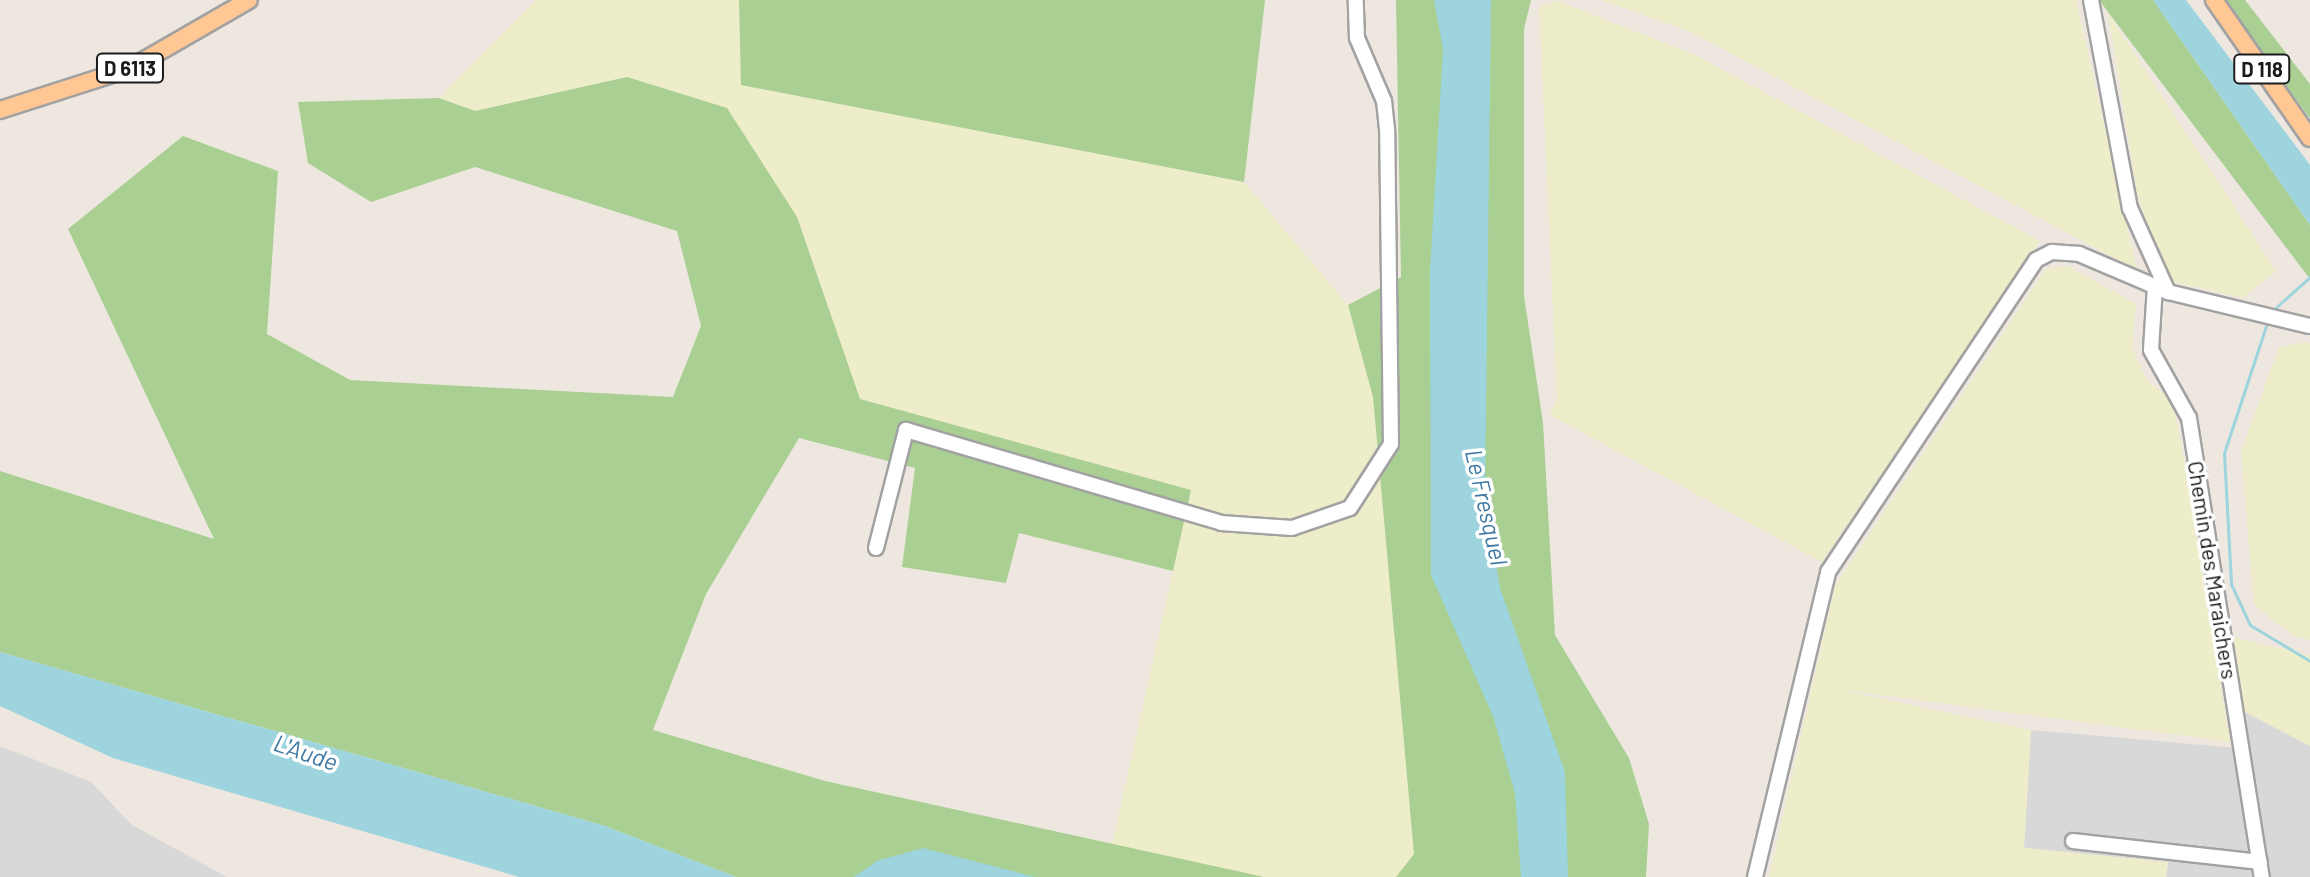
<!DOCTYPE html>
<html>
<head>
<meta charset="utf-8">
<style>
	body { margin:0 }
	#map { position:relative; width:2310px; height:877px; overflow:hidden; background:#ede7df; font-family:Barlow,sans-serif }
	div>[style] { position:absolute }
	.residential>* { inset:0; background:#d9d8d8 }
	.farmland>* { inset:0; background:#eeedc9 }
	.forest>* { inset:0; background:#a9cf92 }
	.water>* { inset:0; background:#9dd4de }
	.stream>* { height:3px; margin:-1.5px; padding:0 1.5px; transform-origin:1.5px; border-radius:1.5px; background:#9dd4de }
	.roads { filter:drop-shadow(2px 0 #a2a2a2) drop-shadow(-2px 0 #a2a2a2) drop-shadow(0 2px #a2a2a2) drop-shadow(0 -2px #a2a2a2) }
	.minor>* { height:14px; margin:-7px; padding:0 7px; transform-origin:7px; border-radius:7px; background:#fff }
	.major>* { height:16px; margin:-8px; padding:0 8px; transform-origin:8px; border-radius:8px; background:#ffc793 }
	span { translate:-50% -50%; white-space:nowrap; text-align:center; line-height:1.15; -webkit-text-stroke:7px #fff; paint-order:stroke }
	.shield-label span { padding:2px 6px; background:#fff; border:2px solid; border-radius:6px; -webkit-text-stroke-width:0 }
	.shield-label { font-size:20px; color:#1b1b1b; font-weight:700 }
	.street-label { font-size:22px; color:#1b1b1b }
	.water-label { font-size:24px; color:#417ba6; font-style:italic }
</style>
</head>
<body>
<div id="map">
	<div class="residential">
		<div style="clip-path:polygon(2236px 707px,2310px 746px,2310px 877px,2166px 877px,2168px 862px,2024px 848px,2031px 730px,2237px 748px)"></div>
		<div style="clip-path:polygon(0 746px,91px 782px,132px 825px,227px 877px,0 877px)"></div>
	</div>
	<div class="farmland">
		<div style="clip-path:polygon(536px 0,739px 0,741px 85px,1244px 182px,1348px 305px,1373px 397px,1414px 854px,1396px 877px,1264px 877px,1111px 849px,1191px 490px,860px 399px,797px 217px,627px 77px,475px 111px,439px 98px)"></div>
		<div style="clip-path:polygon(1601px 0,2076px 0,2137px 270px,1689px 31px)"></div>
		<div style="clip-path:polygon(1558px 1px,1695px 55px,2040px 241px,1822px 562px,1550px 415px,1557px 399px,1539px 6px)"></div>
		<div style="clip-path:polygon(2108px 13px,2276px 271px,2243px 298px,2175px 282px,2155px 250px,2137px 192px)"></div>
		<div style="clip-path:polygon(2068px 266px,2136px 304px,2132px 348px,2147px 380px,2169px 398px,2178px 426px,2230px 742px,1836px 689px,2031px 730px,2024px 848px,2168px 862px,2166px 877px,1769px 877px,1835px 586px,2046px 269px)"></div>
		<div style="clip-path:polygon(2308px 342px,2310px 345px,2310px 640px,2294px 636px,2254px 605px,2241px 452px,2279px 347px)"></div>
		<div style="clip-path:polygon(2232px 637px,2310px 655px,2310px 746px,2236px 707px)"></div>
	</div>
	<div class="forest">
		<div style="clip-path:polygon(739px 0,1265px 0,1244px 182px,741px 85px)"></div>
		<div style="clip-path:polygon(1396px 0,1531px 0,1524px 29px,1524px 296px,1543px 423px,1555px 635px,1629px 758px,1649px 824px,1646px 877px,1396px 877px,1414px 854px,1373px 397px,1348px 305px,1401px 277px)"></div>
		<div style="clip-path:polygon(2099px 0,2153px 0,2310px 225px,2310px 279px)"></div>
		<div style="clip-path:polygon(2223px 0,2245px 0,2310px 84px,2310px 118px)"></div>
		<div style="clip-path:polygon(627px 77px,727px 108px,797px 217px,860px 399px,1191px 490px,1173px 571px,1019px 533px,1006px 583px,902px 567px,915px 468px,799px 438px,706px 594px,653px 730px,825px 781px,1264px 877px,736px 877px,605px 826px,0 652px,0 471px,214px 539px,68px 229px,183px 136px,278px 171px,267px 334px,350px 380px,673px 397px,701px 326px,677px 231px,475px 167px,371px 202px,308px 163px,298px 102px,439px 98px,475px 111px)"></div>
	</div>
	<div class="water">
		<div style="clip-path:polygon(1434px 0,1491px 0,1485px 496px,1500px 588px,1565px 772px,1568px 877px,1521px 877px,1515px 793px,1493px 716px,1431px 575px,1430px 271px,1443px 49px)"></div>
		<div style="clip-path:polygon(2153px 0,2186px 0,2310px 165px,2310px 225px)"></div>
		<div style="clip-path:polygon(0 652px,605px 826px,736px 877px,519px 877px,113px 758px,0 706px)"></div>
		<div style="clip-path:polygon(923px 848px,1035px 877px,854px 877px,877px 861px)"></div>
	</div>
	<div class="stream">
		<div style="left:2273px;top:310px;width:50px;rotate:-41.7deg"></div>
		<div style="left:2268px;top:320px;width:140px;rotate:108.3deg"></div>
		<div style="left:2224px;top:453px;width:131px;rotate:86.9deg"></div>
		<div style="left:2231px;top:584px;width:45px;rotate:65.1deg"></div>
		<div style="left:2250px;top:625px;width:70px;rotate:31deg"></div>
	</div>
	<div class="roads">
		<div class="minor">
			<div style="left:2091px;top:0;width:212px;rotate:79.4deg"></div>
			<div style="left:2130px;top:208px;width:92px;rotate:65.7deg"></div>
			<div style="left:2168px;top:292px;width:146px;rotate:13.5deg"></div>
			<div style="left:2155px;top:286px;width:64px;rotate:93.6deg"></div>
			<div style="left:2151px;top:350px;width:78px;rotate:60.8deg"></div>
			<div style="left:2189px;top:418px;width:465px;rotate:81deg"></div>
			<div style="left:876px;top:548px;width:122px;rotate:-75.7deg"></div>
			<div style="left:906px;top:430px;width:328px;rotate:16.4deg"></div>
			<div style="left:1221px;top:523px;width:71px;rotate:4deg"></div>
			<div style="left:1292px;top:528px;width:61px;rotate:-19deg"></div>
			<div style="left:1350px;top:508px;width:76px;rotate:-57.4deg"></div>
			<div style="left:1391px;top:444px;width:315px;rotate:-90.7deg"></div>
			<div style="left:1387px;top:129px;width:28px;rotate:-96deg"></div>
			<div style="left:1384px;top:101px;width:69px;rotate:-113.2deg"></div>
			<div style="left:1357px;top:38px;width:38px;rotate:-92deg"></div>
			<div style="left:2073px;top:841px;width:188px;rotate:6.4deg"></div>
			<div style="left:1755px;top:877px;width:314px;rotate:-76.5deg"></div>
			<div style="left:1828px;top:572px;width:375px;rotate:-56.3deg"></div>
			<div style="left:2036px;top:260px;width:18px;rotate:-27deg"></div>
			<div style="left:2052px;top:252px;width:27px;rotate:4deg"></div>
			<div style="left:2079px;top:254px;width:97px;rotate:23.1deg"></div>
		</div>
		<div class="major">
			<div style="left:2214px;top:0;width:168px;rotate:55.2deg"></div>
			<div style="left:0;top:110px;width:138px;rotate:-17.8deg"></div>
			<div style="left:131px;top:68px;width:136px;rotate:-30deg"></div>
		</div>
	</div>
	<div class="shield-label">
		<span style="left:130px;top:68px">D 6113</span>
		<span style="left:2262px;top:69px">D 118</span>
	</div>
	<div class="street-label">
		<span style="left:2213px;top:570px;rotate:81deg">Chemin des Maraichers</span>
	</div>
	<div class="water-label">
		<span style="left:1487px;top:507px;rotate:77deg">Le Fresquel</span>
		<span style="left:306px;top:752px;rotate:19deg">L'Aude</span>
	</div>
</div>
</body>
</html>
